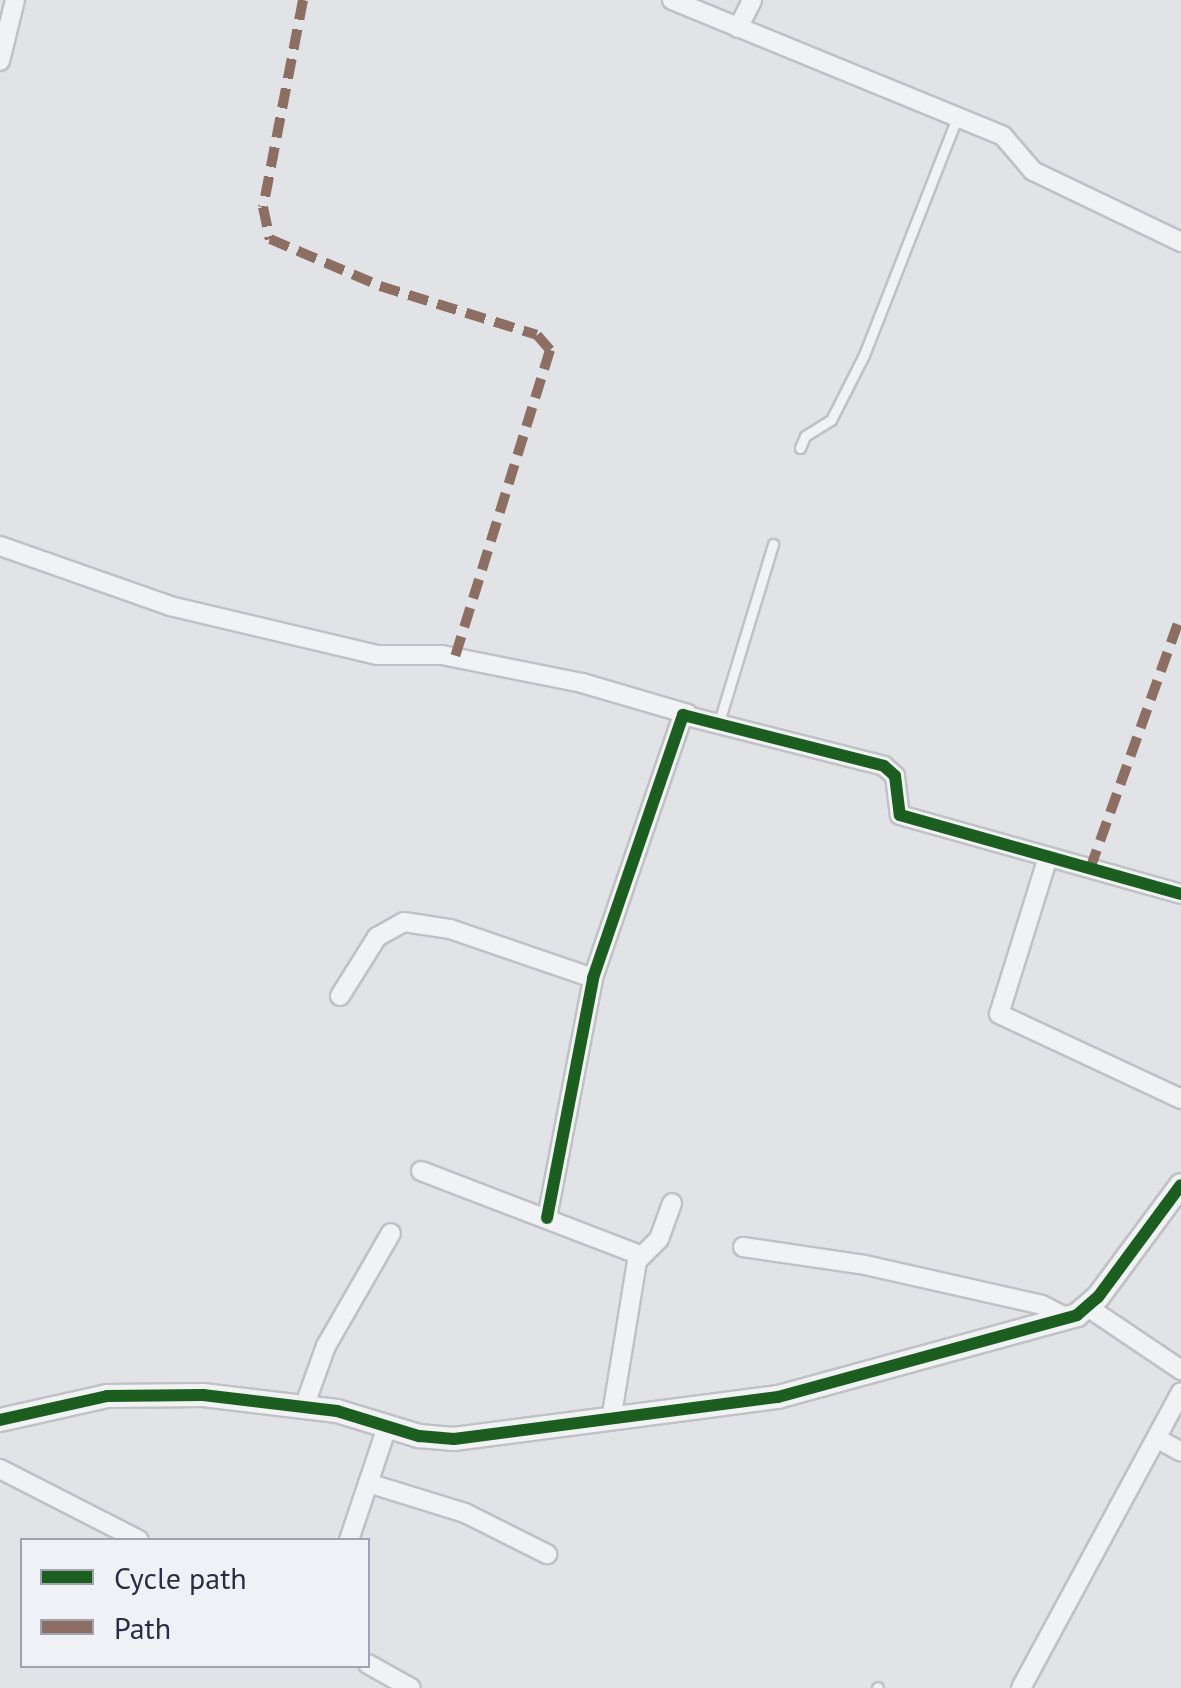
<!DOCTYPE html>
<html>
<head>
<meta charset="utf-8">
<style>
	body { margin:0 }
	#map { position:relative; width:1181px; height:1688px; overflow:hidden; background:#e2e3e7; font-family:"PT Sans",sans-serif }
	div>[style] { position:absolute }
	.roads { filter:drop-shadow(2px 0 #c0c1c5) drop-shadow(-2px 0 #c0c1c5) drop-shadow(0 2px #c0c1c5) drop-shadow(0 -2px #c0c1c5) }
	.service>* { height:9px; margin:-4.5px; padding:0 4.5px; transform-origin:4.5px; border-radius:4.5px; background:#f1f2f4 }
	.minor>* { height:18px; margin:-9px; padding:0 9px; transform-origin:9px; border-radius:9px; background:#f1f2f4 }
	.tertiary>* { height:22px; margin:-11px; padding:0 11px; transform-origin:11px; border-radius:11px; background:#f1f2f4 }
	.quiet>* { height:10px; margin-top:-5px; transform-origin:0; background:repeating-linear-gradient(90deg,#8d6e63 0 20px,transparent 0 30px) }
	.cycleway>* { height:12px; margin:-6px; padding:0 6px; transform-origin:6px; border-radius:6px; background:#1b5e20 }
	span { translate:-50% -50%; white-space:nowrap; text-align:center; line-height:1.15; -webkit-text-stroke:9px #f0f1f7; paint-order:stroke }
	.legend { position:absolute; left:20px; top:1538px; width:350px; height:130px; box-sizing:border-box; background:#f0f1f7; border:2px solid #a0a3ae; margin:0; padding:12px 18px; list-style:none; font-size:30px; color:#292d41 }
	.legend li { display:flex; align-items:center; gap:20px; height:50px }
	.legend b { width:50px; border:2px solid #a0a3ae }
</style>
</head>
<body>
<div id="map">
	<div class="roads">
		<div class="service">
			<div style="left:800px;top:448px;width:13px;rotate:-67deg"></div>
			<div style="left:805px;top:436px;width:31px;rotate:-32deg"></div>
			<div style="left:831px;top:420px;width:73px;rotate:-63.1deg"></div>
			<div style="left:864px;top:355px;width:255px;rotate:-68.6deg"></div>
			<div style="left:719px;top:722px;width:186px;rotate:-73.1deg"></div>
			<div style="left:877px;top:1688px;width:1px;rotate:-45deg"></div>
		</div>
		<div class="minor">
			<div style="left:672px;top:0;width:358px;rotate:22.3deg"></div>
			<div style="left:1003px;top:136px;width:46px;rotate:49.4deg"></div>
			<div style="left:1033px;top:171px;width:164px;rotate:25.6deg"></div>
			<div style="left:738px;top:28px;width:31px;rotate:-63deg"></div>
			<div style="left:0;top:61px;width:63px;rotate:-76.2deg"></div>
			<div style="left:0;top:546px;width:180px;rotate:19.4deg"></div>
			<div style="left:170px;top:606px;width:213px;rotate:13.3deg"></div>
			<div style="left:377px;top:655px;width:65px"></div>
			<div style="left:442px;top:655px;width:143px;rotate:11.3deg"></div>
			<div style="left:582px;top:683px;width:110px;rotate:16.3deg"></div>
			<div style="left:1048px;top:857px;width:164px;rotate:107.3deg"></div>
			<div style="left:999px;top:1014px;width:201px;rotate:25deg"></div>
			<div style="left:340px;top:996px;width:70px;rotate:-57.9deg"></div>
			<div style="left:377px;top:937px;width:31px;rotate:-29deg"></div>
			<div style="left:404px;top:922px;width:47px;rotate:8.7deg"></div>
			<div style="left:450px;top:929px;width:151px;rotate:18.9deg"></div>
			<div style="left:421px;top:1171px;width:235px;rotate:21deg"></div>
			<div style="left:547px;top:1218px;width:244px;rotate:-79.1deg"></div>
			<div style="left:593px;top:978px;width:278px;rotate:-71.1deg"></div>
			<div style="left:683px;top:715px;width:207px;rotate:14.2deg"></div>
			<div style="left:884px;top:766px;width:15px;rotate:42deg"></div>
			<div style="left:895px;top:776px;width:39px;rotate:83deg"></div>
			<div style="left:900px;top:815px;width:292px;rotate:15.7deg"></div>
			<div style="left:743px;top:1247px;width:123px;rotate:8.4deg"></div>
			<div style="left:865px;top:1265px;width:181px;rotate:12.7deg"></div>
			<div style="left:1042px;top:1305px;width:28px;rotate:27deg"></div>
			<div style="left:1089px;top:1308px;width:111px;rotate:34deg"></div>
			<div style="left:304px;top:1407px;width:65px;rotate:-70.2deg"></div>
			<div style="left:326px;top:1346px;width:130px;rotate:-60.1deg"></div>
			<div style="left:611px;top:1420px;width:161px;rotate:-80.7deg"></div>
			<div style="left:637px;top:1261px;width:31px;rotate:-45deg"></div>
			<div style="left:659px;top:1239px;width:38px;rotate:-70deg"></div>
			<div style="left:1158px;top:1439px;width:26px;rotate:29deg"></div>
			<div style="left:0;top:1469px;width:156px;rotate:27.1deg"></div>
			<div style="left:368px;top:1483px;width:102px;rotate:17.2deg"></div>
			<div style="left:465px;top:1513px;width:92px;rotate:26.6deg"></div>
			<div style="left:349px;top:1540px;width:119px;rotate:-71.4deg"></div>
			<div style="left:368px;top:1664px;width:49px;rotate:29.2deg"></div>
			<div style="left:1021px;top:1688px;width:336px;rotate:-61.6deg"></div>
		</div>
		<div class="tertiary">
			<div style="left:0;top:1420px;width:110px;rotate:-12.6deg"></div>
			<div style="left:107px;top:1396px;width:96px;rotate:-0.6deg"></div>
			<div style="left:203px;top:1395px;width:135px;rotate:6.8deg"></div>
			<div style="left:337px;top:1411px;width:86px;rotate:17deg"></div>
			<div style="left:419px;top:1436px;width:35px;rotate:5deg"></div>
			<div style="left:454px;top:1439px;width:327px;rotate:-7.4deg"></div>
			<div style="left:778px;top:1397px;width:310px;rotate:-15.3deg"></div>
			<div style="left:1077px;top:1315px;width:28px;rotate:-41deg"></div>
			<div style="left:1098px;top:1297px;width:139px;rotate:-53.5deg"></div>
		</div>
	</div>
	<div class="quiet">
		<div style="left:303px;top:0;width:211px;rotate:100.9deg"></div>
		<div style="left:263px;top:207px;width:33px;rotate:78deg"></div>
		<div style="left:270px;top:239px;width:120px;rotate:23.1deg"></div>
		<div style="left:380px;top:286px;width:164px;rotate:17.3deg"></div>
		<div style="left:537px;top:335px;width:20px;rotate:49deg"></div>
		<div style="left:550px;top:350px;width:321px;rotate:107.2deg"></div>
		<div style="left:1090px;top:869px;width:270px;rotate:-70.3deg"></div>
	</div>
	<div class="cycleway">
		<div style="left:547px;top:1218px;width:244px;rotate:-79.1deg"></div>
		<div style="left:593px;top:978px;width:278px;rotate:-71.1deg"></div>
		<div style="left:683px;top:715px;width:207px;rotate:14.2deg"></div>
		<div style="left:884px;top:766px;width:15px;rotate:42deg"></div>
		<div style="left:895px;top:776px;width:39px;rotate:83deg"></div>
		<div style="left:900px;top:815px;width:292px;rotate:15.7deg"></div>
		<div style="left:0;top:1420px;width:110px;rotate:-12.6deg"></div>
		<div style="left:107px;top:1396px;width:96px;rotate:-0.6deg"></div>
		<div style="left:203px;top:1395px;width:135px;rotate:6.8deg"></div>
		<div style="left:337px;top:1411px;width:86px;rotate:17deg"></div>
		<div style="left:419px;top:1436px;width:35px;rotate:5deg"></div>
		<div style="left:454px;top:1439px;width:327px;rotate:-7.4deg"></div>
		<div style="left:778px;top:1397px;width:310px;rotate:-15.3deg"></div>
		<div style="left:1077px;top:1315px;width:28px;rotate:-41deg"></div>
		<div style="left:1098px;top:1297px;width:139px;rotate:-53.5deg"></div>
	</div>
	<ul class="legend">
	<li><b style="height:12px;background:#1b5e20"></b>Cycle path</li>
	<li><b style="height:12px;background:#8d6e63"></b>Path</li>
	</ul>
</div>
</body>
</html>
